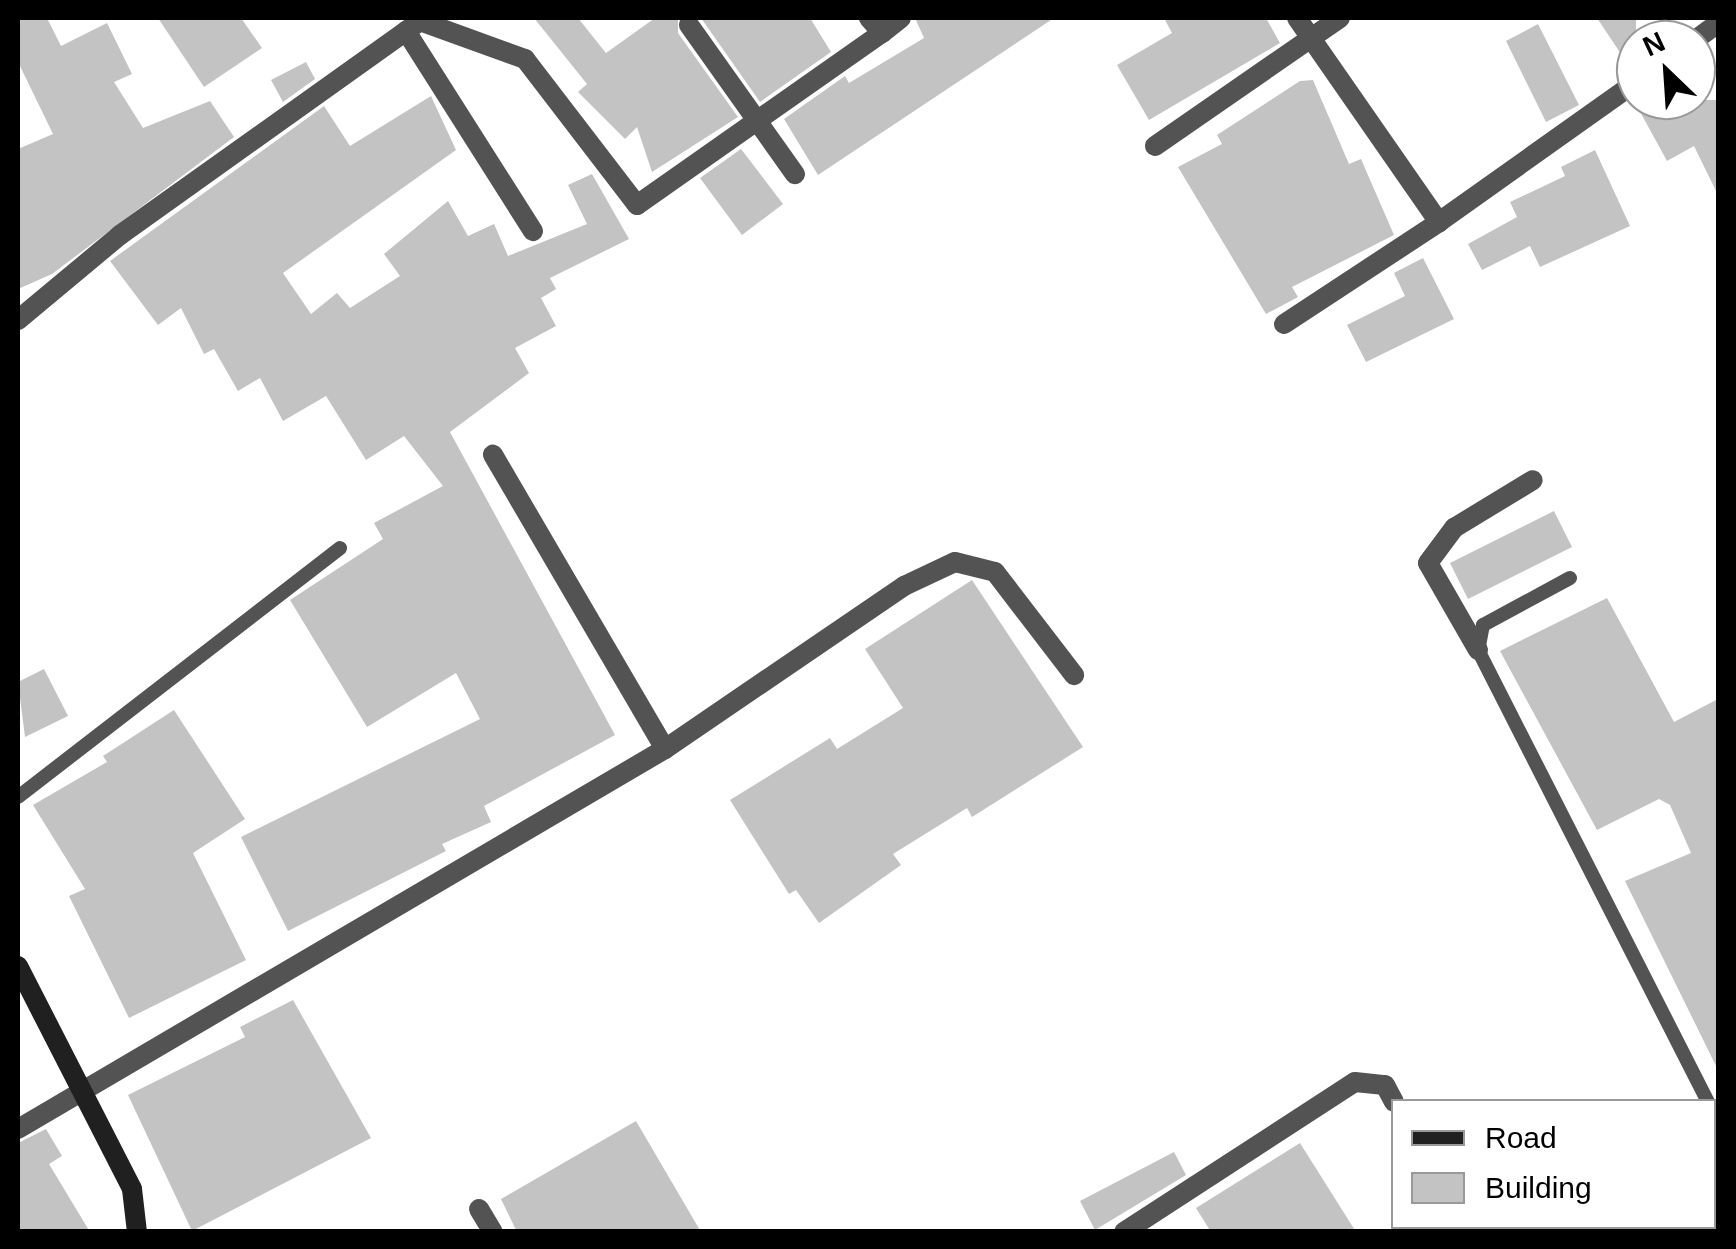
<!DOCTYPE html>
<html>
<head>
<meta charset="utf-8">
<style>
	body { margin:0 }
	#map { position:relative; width:1736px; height:1249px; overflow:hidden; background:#fff; font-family:Helvetica,sans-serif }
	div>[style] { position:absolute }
	.building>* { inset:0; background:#c3c3c3 }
	.lane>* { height:14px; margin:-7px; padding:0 7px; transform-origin:7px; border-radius:7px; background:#535353 }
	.street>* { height:20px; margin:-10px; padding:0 10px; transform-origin:10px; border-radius:10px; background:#535353 }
	.secondary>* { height:20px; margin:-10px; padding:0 10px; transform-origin:10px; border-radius:10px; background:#202020 }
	span { translate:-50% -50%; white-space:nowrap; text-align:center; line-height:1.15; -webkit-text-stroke:9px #fff; paint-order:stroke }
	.frame { position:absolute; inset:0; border:20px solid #000; pointer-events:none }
	.legend { position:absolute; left:1391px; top:1099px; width:325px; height:130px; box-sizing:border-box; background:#fff; border:2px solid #999; margin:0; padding:12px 18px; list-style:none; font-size:30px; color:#000 }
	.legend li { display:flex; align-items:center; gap:20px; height:50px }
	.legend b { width:50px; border:2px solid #999 }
	.north { position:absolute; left:1616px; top:20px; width:100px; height:100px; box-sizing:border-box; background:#fff; border:2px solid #999; border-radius:50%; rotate:335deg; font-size:28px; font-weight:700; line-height:40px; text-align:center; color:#000 }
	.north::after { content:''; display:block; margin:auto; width:35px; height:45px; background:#000; clip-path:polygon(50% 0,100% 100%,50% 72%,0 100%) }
</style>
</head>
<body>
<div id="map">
	<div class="building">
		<div style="clip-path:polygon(18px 18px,47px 18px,61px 46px,107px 23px,132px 74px,114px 82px,143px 128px,210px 101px,234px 137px,52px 274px,18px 289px,18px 149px,53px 134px,18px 62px)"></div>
		<div style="clip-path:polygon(158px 18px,241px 18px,262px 48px,204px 87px)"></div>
		<div style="clip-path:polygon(534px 18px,578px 18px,606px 53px,655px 18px,678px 18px,678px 33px,738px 117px,652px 172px,637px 127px,625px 139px,578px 92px,587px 84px)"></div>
		<div style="clip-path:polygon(701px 18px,810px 18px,831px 52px,760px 102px)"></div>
		<div style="clip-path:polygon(915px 18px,1054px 18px,818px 175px,784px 119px,845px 76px,849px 83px,924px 38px)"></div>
		<div style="clip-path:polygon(1164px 18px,1266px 18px,1280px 43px,1149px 120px,1117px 65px,1172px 33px)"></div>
		<div style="clip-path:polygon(1597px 18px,1636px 18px,1636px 68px,1631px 69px)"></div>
		<div style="clip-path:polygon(1538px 24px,1579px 105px,1546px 122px,1506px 41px)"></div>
		<div style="clip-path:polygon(306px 62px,315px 79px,283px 102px,271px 80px)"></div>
		<div style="clip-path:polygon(1313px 80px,1349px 164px,1361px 159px,1394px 235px,1292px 287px,1298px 297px,1266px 314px,1178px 167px,1222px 144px,1217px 135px,1300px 81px)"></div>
		<div style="clip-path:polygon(431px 96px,456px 150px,283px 273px,311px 314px,337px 293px,350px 308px,400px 276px,384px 254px,448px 201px,468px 236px,494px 224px,508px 256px,587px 224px,568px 185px,592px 174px,629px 239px,550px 278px,556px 289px,541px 298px,556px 326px,515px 348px,529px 373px,450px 432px,615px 735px,484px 806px,491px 822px,442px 844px,446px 851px,288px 931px,241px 837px,480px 719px,456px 673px,367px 727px,290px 600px,383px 539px,374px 523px,443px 486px,404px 436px,366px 460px,326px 396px,283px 421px,260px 378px,238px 391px,214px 349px,204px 354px,181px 308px,158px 325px,110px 261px,324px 106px,350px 146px)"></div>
		<div style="clip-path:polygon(1651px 100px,1718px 100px,1718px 195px,1694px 146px,1667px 161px,1638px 108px)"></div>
		<div style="clip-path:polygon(741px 149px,783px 204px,742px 235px,700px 178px)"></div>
		<div style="clip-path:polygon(1595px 150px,1630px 226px,1540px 267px,1530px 246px,1482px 270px,1468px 244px,1517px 217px,1510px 202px,1565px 176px,1561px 167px)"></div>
		<div style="clip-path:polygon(1423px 258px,1454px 319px,1366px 362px,1347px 325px,1405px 296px,1394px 273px)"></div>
		<div style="clip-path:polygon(1554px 511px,1572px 547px,1468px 599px,1450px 563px)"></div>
		<div style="clip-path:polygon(972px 580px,1083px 747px,972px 817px,967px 808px,893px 854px,901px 865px,819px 923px,796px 890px,789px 894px,730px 800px,830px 738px,837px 749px,903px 708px,865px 649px)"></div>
		<div style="clip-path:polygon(1607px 598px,1674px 722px,1718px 699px,1718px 1070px,1625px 881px,1691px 853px,1670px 805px,1659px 799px,1597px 830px,1500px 651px)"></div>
		<div style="clip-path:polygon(44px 669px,68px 716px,25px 737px,18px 682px)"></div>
		<div style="clip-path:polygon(174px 710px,245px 819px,193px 853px,246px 960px,129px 1018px,69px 896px,85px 889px,33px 805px,107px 762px,103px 756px)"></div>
		<div style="clip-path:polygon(293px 1000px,371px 1138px,192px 1231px,128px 1095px,245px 1037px,240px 1027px)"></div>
		<div style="clip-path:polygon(636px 1121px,701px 1232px,517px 1232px,501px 1199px)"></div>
		<div style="clip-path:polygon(46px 1129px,62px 1156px,49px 1164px,90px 1232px,18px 1232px,18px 1143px)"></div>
		<div style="clip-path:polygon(1300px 1143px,1356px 1232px,1211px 1232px,1196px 1208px)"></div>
		<div style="clip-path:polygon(1174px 1152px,1186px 1175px,1095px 1230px,1080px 1201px)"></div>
	</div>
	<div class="lane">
		<div style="left:1570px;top:578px;width:99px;rotate:151.6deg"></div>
		<div style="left:1483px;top:625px;width:25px;rotate:101deg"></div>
		<div style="left:1478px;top:650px;width:507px;rotate:63.03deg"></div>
		<div style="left:18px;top:797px;width:407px;rotate:-37.7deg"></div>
		<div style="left:1714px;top:1113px;width:11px;rotate:68deg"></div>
	</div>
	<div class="street">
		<div style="left:1297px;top:18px;width:249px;rotate:55.2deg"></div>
		<div style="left:1439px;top:222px;width:242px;rotate:-35.4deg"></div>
		<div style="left:420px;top:21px;width:112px;rotate:19.9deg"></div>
		<div style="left:525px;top:59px;width:184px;rotate:52.5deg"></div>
		<div style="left:637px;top:205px;width:299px;rotate:-35.1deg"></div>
		<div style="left:882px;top:33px;width:20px;rotate:-131deg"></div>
		<div style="left:689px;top:25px;width:183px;rotate:54.6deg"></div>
		<div style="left:406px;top:31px;width:237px;rotate:57.6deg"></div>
		<div style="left:882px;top:33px;width:24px;rotate:-38deg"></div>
		<div style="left:1695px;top:40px;width:29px;rotate:-36deg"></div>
		<div style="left:1155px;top:146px;width:225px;rotate:-34.7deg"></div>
		<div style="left:18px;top:320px;width:133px;rotate:-39.8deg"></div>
		<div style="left:120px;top:235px;width:374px;rotate:-35.5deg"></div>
		<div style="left:1284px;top:324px;width:186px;rotate:-33.3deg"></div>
		<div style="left:1478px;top:650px;width:100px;rotate:-119.9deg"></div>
		<div style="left:1428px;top:563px;width:44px;rotate:-53.4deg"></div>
		<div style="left:1454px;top:528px;width:92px;rotate:-31.3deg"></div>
		<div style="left:665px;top:749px;width:289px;rotate:-34.3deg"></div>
		<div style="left:904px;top:586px;width:56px;rotate:-25.2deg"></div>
		<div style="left:955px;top:562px;width:41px;rotate:14deg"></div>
		<div style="left:995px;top:572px;width:130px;rotate:52.5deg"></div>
		<div style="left:18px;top:1129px;width:750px;rotate:-30.43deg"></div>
		<div style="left:665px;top:749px;width:341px;rotate:-120.3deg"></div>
		<div style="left:479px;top:1209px;width:27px;rotate:59deg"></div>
		<div style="left:1456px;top:1226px;width:7px;rotate:63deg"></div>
		<div style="left:1124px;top:1232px;width:275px;rotate:-33deg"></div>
		<div style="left:1355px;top:1082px;width:30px;rotate:6deg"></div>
		<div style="left:1385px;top:1085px;width:19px;rotate:62deg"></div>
	</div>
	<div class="secondary">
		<div style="left:18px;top:966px;width:250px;rotate:62.9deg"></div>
		<div style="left:132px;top:1189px;width:43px;rotate:83.4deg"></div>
		<div style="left:1714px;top:1163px;width:4px;rotate:-27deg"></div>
		<div style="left:1574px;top:1232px;width:12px;rotate:-31deg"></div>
	</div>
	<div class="frame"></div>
	<ul class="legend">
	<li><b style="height:12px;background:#202020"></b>Road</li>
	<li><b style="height:28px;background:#c3c3c3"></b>Building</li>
	</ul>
	<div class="north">N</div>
</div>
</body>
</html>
